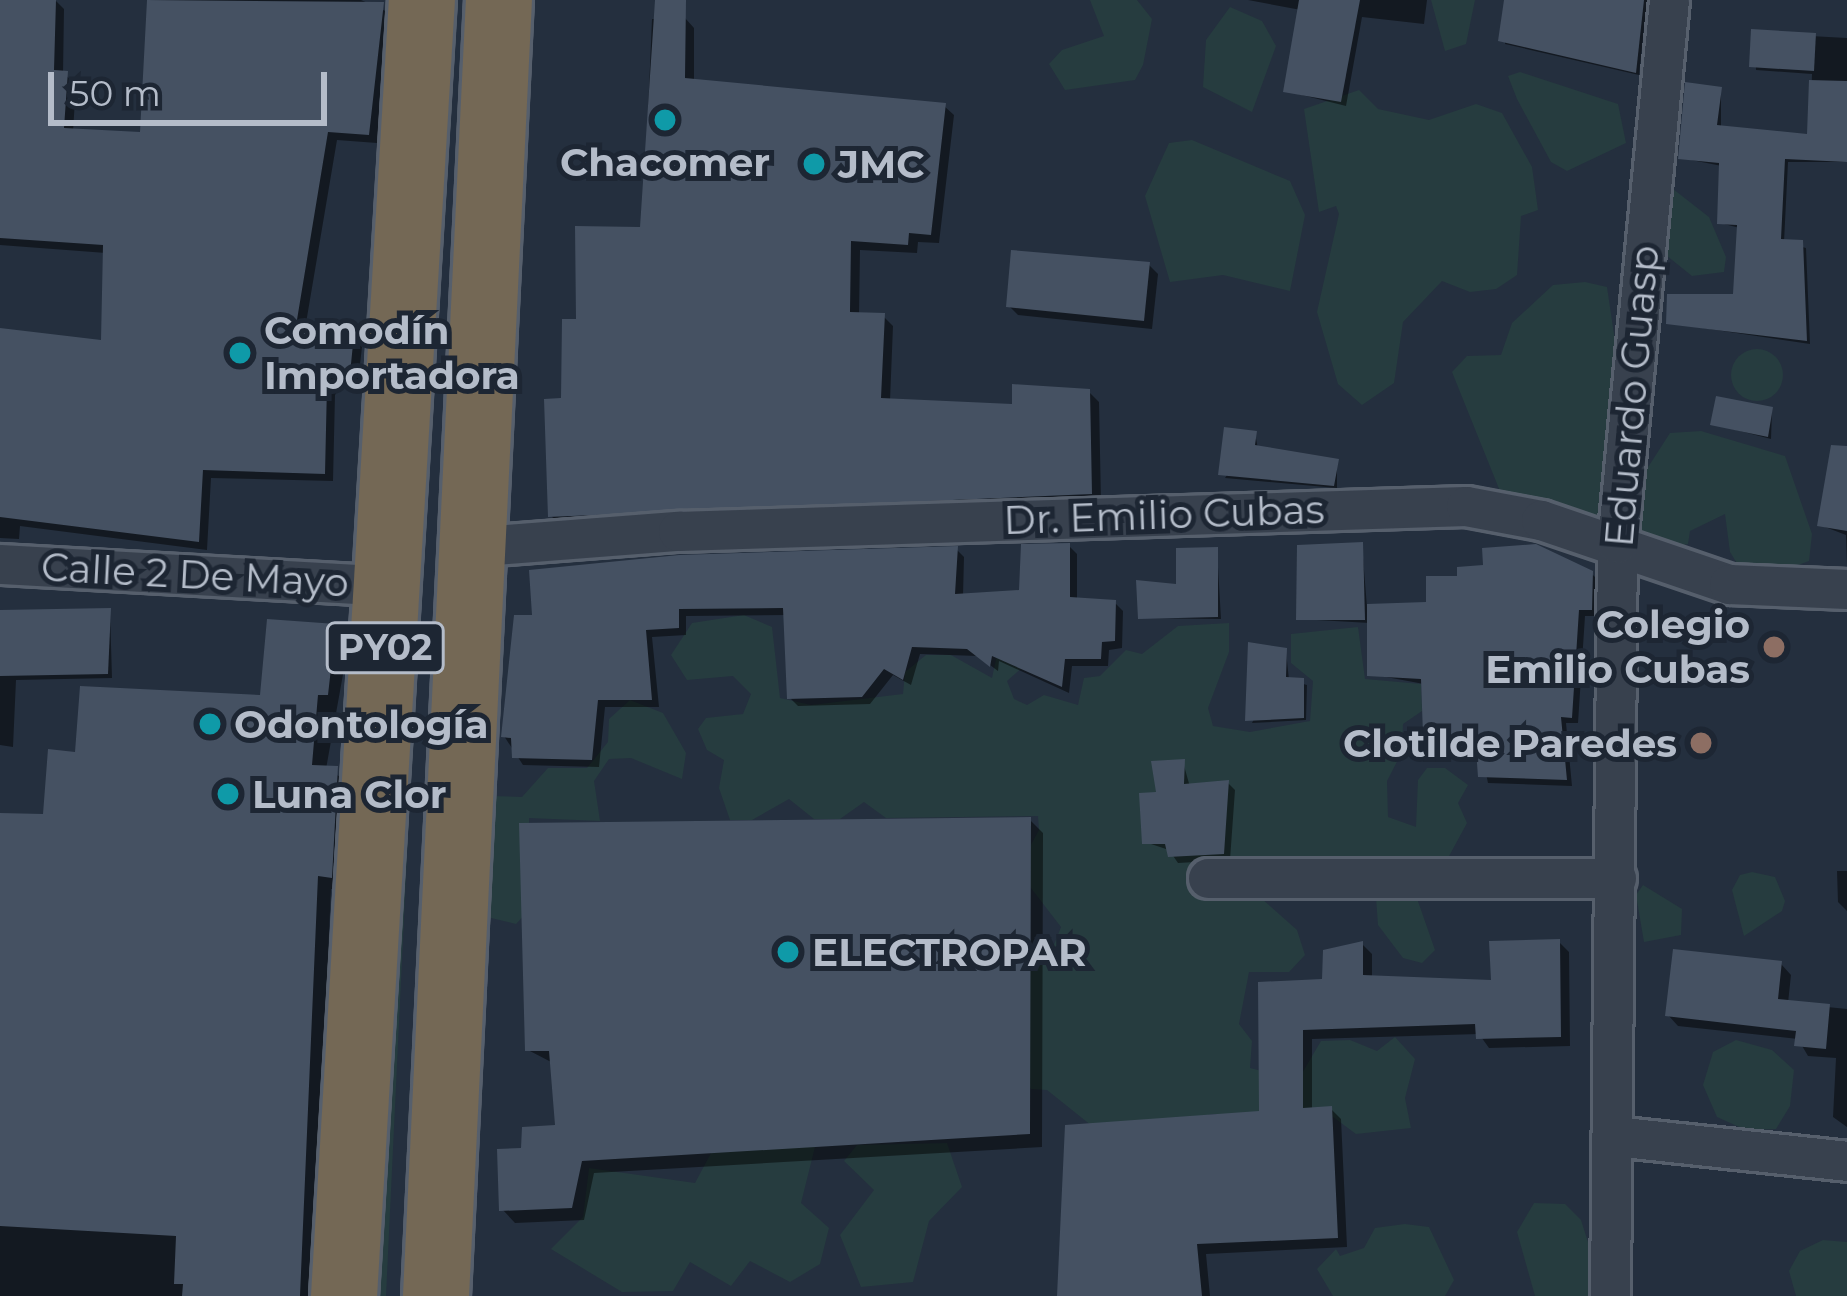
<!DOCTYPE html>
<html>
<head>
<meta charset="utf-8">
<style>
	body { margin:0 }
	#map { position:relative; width:1847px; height:1296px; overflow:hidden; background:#242f3e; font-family:Montserrat,sans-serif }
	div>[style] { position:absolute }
	.green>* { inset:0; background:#263c3f }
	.round { border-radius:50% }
	.shadow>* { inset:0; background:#0007 }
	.building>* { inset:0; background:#455162 }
	.roads { filter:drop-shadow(3px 0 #565f6c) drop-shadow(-3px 0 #565f6c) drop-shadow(0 3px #565f6c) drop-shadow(0 -3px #565f6c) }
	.street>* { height:39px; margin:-19.5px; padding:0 19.5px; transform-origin:19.5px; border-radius:19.5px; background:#38414e }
	.highway>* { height:66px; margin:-33px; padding:0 33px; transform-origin:33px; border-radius:33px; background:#746855 }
	.dots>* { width:33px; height:33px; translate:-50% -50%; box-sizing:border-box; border:6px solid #1d2633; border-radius:50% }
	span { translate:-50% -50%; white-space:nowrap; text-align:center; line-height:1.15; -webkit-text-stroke:10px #1d2633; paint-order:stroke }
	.shield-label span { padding:3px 9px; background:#1d2633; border:3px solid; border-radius:9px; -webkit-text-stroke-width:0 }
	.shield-label { font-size:36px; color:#b4bcc9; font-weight:700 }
	.poi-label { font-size:39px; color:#b4bcc9; font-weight:700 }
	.left { translate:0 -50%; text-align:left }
	.right { translate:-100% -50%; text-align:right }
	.street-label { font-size:39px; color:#b4bcc9 }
	.scale { position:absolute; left:48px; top:72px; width:279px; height:54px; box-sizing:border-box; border:6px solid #b4bcc9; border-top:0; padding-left:15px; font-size:36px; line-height:42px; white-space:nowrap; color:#b4bcc9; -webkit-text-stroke:9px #1d2633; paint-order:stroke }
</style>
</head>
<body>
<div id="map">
	<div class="green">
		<div style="clip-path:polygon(1090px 0,1137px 0,1152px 19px,1143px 65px,1135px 80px,1065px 90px,1049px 64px,1062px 50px,1104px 36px)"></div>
		<div style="clip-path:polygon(1431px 0,1475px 0,1466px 44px,1445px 51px)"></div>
		<div style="clip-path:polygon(1230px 7px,1262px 21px,1276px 46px,1252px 112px,1203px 87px,1206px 40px)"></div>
		<div style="clip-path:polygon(1520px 72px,1618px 104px,1626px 143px,1567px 171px,1551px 162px,1517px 99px,1508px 76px)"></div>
		<div style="clip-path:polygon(1359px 90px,1378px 109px,1429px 120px,1476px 104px,1502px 113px,1532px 167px,1538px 210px,1521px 216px,1517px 275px,1496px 289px,1470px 292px,1442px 281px,1403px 322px,1394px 383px,1362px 405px,1338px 384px,1317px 312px,1339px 214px,1336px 206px,1319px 212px,1304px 109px)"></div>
		<div style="clip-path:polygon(1192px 140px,1290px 181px,1305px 215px,1290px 291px,1223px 275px,1170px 282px,1145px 196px,1169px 143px)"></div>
		<div style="clip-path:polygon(1659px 178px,1709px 217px,1726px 257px,1724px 272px,1692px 276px,1646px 239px)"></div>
		<div style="clip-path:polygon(1585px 282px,1607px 287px,1624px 402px,1610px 525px,1512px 521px,1452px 372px,1467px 356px,1501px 355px,1512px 323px,1553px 285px)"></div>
		<div class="round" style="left:1731px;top:349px;width:52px;height:52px"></div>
		<div style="clip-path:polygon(1701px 431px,1785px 456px,1812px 534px,1809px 561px,1749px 583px,1730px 552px,1725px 514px,1690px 531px,1688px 544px,1653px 551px,1636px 525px,1641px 478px,1670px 433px)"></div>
		<div style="clip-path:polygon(420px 581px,386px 1296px,368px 1296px)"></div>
		<div style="clip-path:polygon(744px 615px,772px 627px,780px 698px,811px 705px,903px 694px,905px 672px,926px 655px,951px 655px,992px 678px,998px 650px,1025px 665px,1007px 681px,1014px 699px,1027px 705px,1044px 695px,1078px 705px,1084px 678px,1100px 676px,1126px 650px,1142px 654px,1178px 626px,1229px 623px,1229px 652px,1208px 708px,1213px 726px,1250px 732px,1310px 721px,1313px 681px,1291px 663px,1291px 634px,1358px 627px,1365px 679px,1421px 684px,1422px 711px,1403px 724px,1402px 752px,1387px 781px,1388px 817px,1416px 827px,1418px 780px,1427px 768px,1445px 768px,1468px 785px,1458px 803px,1467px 823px,1448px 858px,1413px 887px,1435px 950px,1422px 963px,1403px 958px,1378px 925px,1376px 897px,1257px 874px,1262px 899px,1297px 930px,1305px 955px,1289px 972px,1249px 972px,1239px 1024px,1252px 1041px,1250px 1068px,1298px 1080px,1321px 1041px,1350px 1040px,1377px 1051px,1395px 1037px,1415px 1059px,1405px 1098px,1411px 1128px,1356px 1134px,1333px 1117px,1213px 1114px,1102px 1134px,1047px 1090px,1031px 1089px,1021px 1077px,1026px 955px,1049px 957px,1061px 927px,1017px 870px,1039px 830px,1038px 816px,886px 818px,864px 802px,840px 819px,814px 819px,789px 799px,752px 820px,730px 820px,719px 788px,724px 760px,707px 750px,698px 729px,706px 718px,743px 714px,751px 694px,733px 676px,687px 680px,671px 655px,692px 623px)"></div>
		<div style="clip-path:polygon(630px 700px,663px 713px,686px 753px,682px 779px,631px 758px,609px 759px,594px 781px,600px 821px,529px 818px,531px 908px,516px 924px,487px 917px,491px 796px,522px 797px,548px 768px,587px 768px,608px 742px,609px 719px)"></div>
		<div style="clip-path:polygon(1752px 872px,1775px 877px,1785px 901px,1782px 911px,1744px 936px,1732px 890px,1740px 875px)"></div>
		<div style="clip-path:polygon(1643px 885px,1682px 909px,1681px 935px,1644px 942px,1636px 895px)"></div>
		<div style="clip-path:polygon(1736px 1040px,1772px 1050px,1794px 1070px,1790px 1106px,1776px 1129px,1746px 1130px,1717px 1117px,1703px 1085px,1713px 1052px)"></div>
		<div style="clip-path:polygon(733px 1112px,823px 1115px,801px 1203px,829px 1228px,820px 1264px,790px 1282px,750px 1261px,731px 1286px,690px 1262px,673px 1291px,622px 1292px,551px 1249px,583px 1217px,589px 1168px,695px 1183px)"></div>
		<div style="clip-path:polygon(947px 1143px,962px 1187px,929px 1221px,913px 1282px,861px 1287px,840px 1235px,874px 1190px,844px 1161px,857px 1145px)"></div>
		<div style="clip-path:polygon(1534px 1203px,1565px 1204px,1581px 1220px,1599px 1277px,1596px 1296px,1535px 1296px,1517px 1232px)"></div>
		<div style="clip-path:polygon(1405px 1224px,1429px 1227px,1454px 1280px,1445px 1296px,1333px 1296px,1317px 1269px,1336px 1249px,1340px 1256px,1364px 1248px,1375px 1228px)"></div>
		<div style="clip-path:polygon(1823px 1240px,1847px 1242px,1847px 1296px,1796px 1296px,1789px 1271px,1800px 1251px)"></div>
	</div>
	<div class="shadow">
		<div style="clip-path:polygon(0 0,55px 0,64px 9px,63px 74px,76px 83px,73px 132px,143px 135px,151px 0,361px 0,392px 14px,377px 143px,337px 140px,304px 335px,352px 337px,362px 347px,358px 382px,344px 381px,335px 395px,333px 481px,211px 478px,207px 550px,20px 526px,19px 539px,0 538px,0 331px,104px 343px,106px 253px,0 245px)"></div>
		<div style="clip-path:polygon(1248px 0,1427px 0,1424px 24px,1362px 17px,1346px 106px,1286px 91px,1301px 10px)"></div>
		<div style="clip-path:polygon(1507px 0,1647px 0,1639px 75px,1505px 44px)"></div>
		<div style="clip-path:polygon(685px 18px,694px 28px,694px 81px,944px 106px,954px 115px,939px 243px,918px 242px,917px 253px,860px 250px,859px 315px,883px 316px,893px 326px,890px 401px,1015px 408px,1089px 392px,1099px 402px,1101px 502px,561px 525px,551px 516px,579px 322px,643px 230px,652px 19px)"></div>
		<div style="clip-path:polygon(1754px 33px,1847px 38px,1847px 162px,1788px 162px,1784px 242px,1806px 248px,1810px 344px,1669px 323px,1735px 296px,1740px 228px,1720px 223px,1722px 166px,1681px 158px,1721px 89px,1721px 128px,1810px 137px,1812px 74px,1756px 70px)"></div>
		<div style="clip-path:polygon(1149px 265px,1158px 274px,1152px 329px,1018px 315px,1009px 306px)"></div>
		<div style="clip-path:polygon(1772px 410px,1771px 439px,1713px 424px)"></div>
		<div style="clip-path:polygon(1255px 433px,1258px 449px,1337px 462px,1337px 488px,1225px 478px)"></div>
		<div style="clip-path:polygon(1847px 503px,1847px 565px,1846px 535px,1820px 525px)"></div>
		<div style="clip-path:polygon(1362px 545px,1367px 607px,1429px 605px,1591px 573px,1598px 580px,1598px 616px,1585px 616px,1578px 723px,1566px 723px,1572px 786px,1488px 783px,1479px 740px,1426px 734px,1424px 684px,1370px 674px,1370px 623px,1299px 619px)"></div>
		<div style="clip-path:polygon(1069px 546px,1077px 554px,1077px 600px,1115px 603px,1123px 611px,1122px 648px,1109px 650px,1108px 666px,1072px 666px,1069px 693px,999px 661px,998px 671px,978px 656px,920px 654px,911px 685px,893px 675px,870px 704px,798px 706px,790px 698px,786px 615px,686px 616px,686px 635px,652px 637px,659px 707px,605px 707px,599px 767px,523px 765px,504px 736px,517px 618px,956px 549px,964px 557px,963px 596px,1021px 593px)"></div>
		<div style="clip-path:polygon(1217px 550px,1221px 619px,1141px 618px,1179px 588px)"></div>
		<div style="clip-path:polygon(110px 611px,112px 678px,16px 680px,13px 747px,0 745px,0 614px)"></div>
		<div style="clip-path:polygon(335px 626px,349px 641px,326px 769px,351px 783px,345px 890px,331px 889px,313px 1296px,0 1296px,0 816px,46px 817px,78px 755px,263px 698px)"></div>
		<div style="clip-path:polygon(1286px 651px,1289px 680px,1307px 685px,1306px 720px,1252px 723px)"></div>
		<div style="clip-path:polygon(1183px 762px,1190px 787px,1228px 783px,1235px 790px,1230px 860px,1178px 863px,1169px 850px,1145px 842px)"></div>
		<div style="clip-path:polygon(1030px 820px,1043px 833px,1042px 1147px,594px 1173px,584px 1220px,515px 1223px,502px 1209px,524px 1151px,558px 1128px,553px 1063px,528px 1050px)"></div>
		<div style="clip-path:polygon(1837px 871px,1847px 871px,1847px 911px,1838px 902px)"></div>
		<div style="clip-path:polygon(1559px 942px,1569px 952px,1570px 1046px,1489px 1048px,1479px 1034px,1312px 1039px,1312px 1110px,1331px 1109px,1341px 1119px,1347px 1247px,1206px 1254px,1210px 1296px,1060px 1296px,1262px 1114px,1325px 982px,1362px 944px,1372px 954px,1372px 978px,1494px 983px)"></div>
		<div style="clip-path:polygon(1781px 964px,1791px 975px,1788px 1003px,1847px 1009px,1847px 1127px,1833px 1117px,1836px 1058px,1808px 1056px,1798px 1039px,1678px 1026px,1668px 1015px)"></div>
	</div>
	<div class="building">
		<div style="clip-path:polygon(0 0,56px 0,54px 70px,68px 71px,64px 128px,140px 132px,147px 0,384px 2px,369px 135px,328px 132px,295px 332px,354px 334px,350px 374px,334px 373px,327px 385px,325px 474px,203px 470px,199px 542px,0 517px,0 328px,101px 340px,103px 245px,0 238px)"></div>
		<div style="clip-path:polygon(655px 0,686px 0,685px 78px,946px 103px,931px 235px,909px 233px,908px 245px,851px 241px,850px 312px,885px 313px,881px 398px,1012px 404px,1012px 384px,1090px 389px,1092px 494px,548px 517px,544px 399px,561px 398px,562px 319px,576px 319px,575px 226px,640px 227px)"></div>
		<div style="clip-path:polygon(1299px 0,1360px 0,1341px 102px,1283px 92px)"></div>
		<div style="clip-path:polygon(1504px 0,1644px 0,1636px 73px,1498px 41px)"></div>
		<div style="clip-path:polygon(1751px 29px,1816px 33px,1814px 71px,1749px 67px)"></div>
		<div style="clip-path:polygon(1809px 80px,1847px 81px,1847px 162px,1785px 159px,1781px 239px,1803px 240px,1807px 341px,1666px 324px,1667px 294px,1733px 294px,1737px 225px,1717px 224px,1719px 163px,1678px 159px,1685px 82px,1722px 87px,1717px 125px,1807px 134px)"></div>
		<div style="clip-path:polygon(1011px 250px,1150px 262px,1144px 321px,1006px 307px)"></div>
		<div style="clip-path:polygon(1716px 396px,1773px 407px,1768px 437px,1710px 425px)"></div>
		<div style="clip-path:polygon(1224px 427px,1257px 431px,1255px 445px,1339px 459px,1334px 486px,1218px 475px)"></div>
		<div style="clip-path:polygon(1831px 445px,1847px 446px,1847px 531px,1817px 526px)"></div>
		<div style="clip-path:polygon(1363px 542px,1365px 620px,1296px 620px,1297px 545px)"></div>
		<div style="clip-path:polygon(1070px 543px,1070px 597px,1116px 600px,1115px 641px,1102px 642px,1101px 659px,1065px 659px,1062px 687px,992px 656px,990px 667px,967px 649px,912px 647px,903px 680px,884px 669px,862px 697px,787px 699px,783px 608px,679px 609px,679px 628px,646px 630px,652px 700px,598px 700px,592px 760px,512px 758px,511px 738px,501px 737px,514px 615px,532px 615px,529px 570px,679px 555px,958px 546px,955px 594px,1019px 590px,1021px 544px)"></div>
		<div style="clip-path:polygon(1536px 544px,1593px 571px,1592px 610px,1579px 610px,1572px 718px,1561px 717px,1567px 780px,1478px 777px,1475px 735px,1423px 735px,1421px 679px,1367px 676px,1367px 604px,1426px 602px,1426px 576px,1457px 576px,1457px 567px,1483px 565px,1482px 548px)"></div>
		<div style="clip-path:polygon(1218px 547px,1218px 617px,1138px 619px,1136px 580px,1176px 584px,1176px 548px)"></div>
		<div style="clip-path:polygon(111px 608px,108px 674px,0 676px,0 610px)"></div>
		<div style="clip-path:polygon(267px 619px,336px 624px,328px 695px,318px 695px,312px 765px,338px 766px,332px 878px,318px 876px,300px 1296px,182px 1296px,183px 1284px,174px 1284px,176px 1236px,0 1226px,0 813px,43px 814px,48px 749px,75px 752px,80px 686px,260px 695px)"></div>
		<div style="clip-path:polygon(1248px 642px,1287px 648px,1286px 677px,1304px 678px,1304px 718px,1245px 721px)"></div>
		<div style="clip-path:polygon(1185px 759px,1184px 784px,1229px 780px,1224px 854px,1168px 857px,1165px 844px,1142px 844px,1139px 793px,1156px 792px,1151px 761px)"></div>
		<div style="clip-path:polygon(1031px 817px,1030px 1134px,582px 1161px,572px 1208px,499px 1211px,497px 1149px,521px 1148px,522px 1127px,555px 1125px,549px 1051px,525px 1051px,519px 823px)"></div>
		<div style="clip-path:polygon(1560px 939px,1561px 1037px,1476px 1039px,1475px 1024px,1303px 1030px,1303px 1108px,1332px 1106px,1338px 1238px,1197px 1244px,1202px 1296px,1057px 1296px,1065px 1125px,1259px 1111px,1258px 982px,1322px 979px,1323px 950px,1363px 941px,1363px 975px,1491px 980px,1489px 941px)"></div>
		<div style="clip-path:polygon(1673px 949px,1782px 961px,1778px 999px,1830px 1004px,1826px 1049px,1794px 1046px,1796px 1031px,1665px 1016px)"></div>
	</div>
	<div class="roads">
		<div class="street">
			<div style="left:468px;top:547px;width:211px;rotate:-4.4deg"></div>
			<div style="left:678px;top:531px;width:788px;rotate:-1.82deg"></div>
			<div style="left:1466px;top:506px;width:76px;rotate:10.6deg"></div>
			<div style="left:1541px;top:520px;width:199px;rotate:18.8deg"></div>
			<div style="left:1729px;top:584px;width:118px;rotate:2.4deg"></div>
			<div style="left:0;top:564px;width:391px;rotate:3.2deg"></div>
			<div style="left:1208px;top:878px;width:408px"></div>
			<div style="left:1614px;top:1136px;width:234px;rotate:6.1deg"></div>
			<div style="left:1610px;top:1296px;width:753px;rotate:-89.47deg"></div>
			<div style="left:1617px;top:543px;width:545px;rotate:-84.53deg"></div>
		</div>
		<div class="highway">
			<div style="left:344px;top:1296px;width:1298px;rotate:-86.56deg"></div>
			<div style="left:436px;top:1296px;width:1298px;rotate:-87.22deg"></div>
		</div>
	</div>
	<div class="dots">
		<div style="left:665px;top:120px;background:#0f9aa8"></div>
		<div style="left:814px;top:164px;background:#0f9aa8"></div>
		<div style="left:240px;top:353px;background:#0f9aa8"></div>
		<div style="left:1774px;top:647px;background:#8d6e63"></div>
		<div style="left:210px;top:724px;background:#0f9aa8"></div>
		<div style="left:1701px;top:743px;background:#8d6e63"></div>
		<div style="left:228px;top:794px;background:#0f9aa8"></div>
		<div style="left:788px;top:952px;background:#0f9aa8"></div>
	</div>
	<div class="shield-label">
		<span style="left:385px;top:648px">PY02</span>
	</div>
	<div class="poi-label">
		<span style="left:665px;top:162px">Chacomer</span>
		<span class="left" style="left:838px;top:164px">JMC</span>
		<span class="left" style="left:264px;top:353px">Comodín<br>Importadora</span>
		<span class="right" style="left:1750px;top:647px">Colegio<br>Emilio Cubas</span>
		<span class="left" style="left:234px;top:724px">Odontología</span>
		<span class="right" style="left:1677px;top:743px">Clotilde Paredes</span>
		<span class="left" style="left:252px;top:794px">Luna Clor</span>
		<span class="left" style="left:812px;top:952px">ELECTROPAR</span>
	</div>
	<div class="street-label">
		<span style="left:1632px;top:396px;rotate:-85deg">Eduardo Guasp</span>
		<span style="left:1164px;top:515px;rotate:-2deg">Dr. Emilio Cubas</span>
		<span style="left:195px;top:575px;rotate:3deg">Calle 2 De Mayo</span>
	</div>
	<div class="scale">50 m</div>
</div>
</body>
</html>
